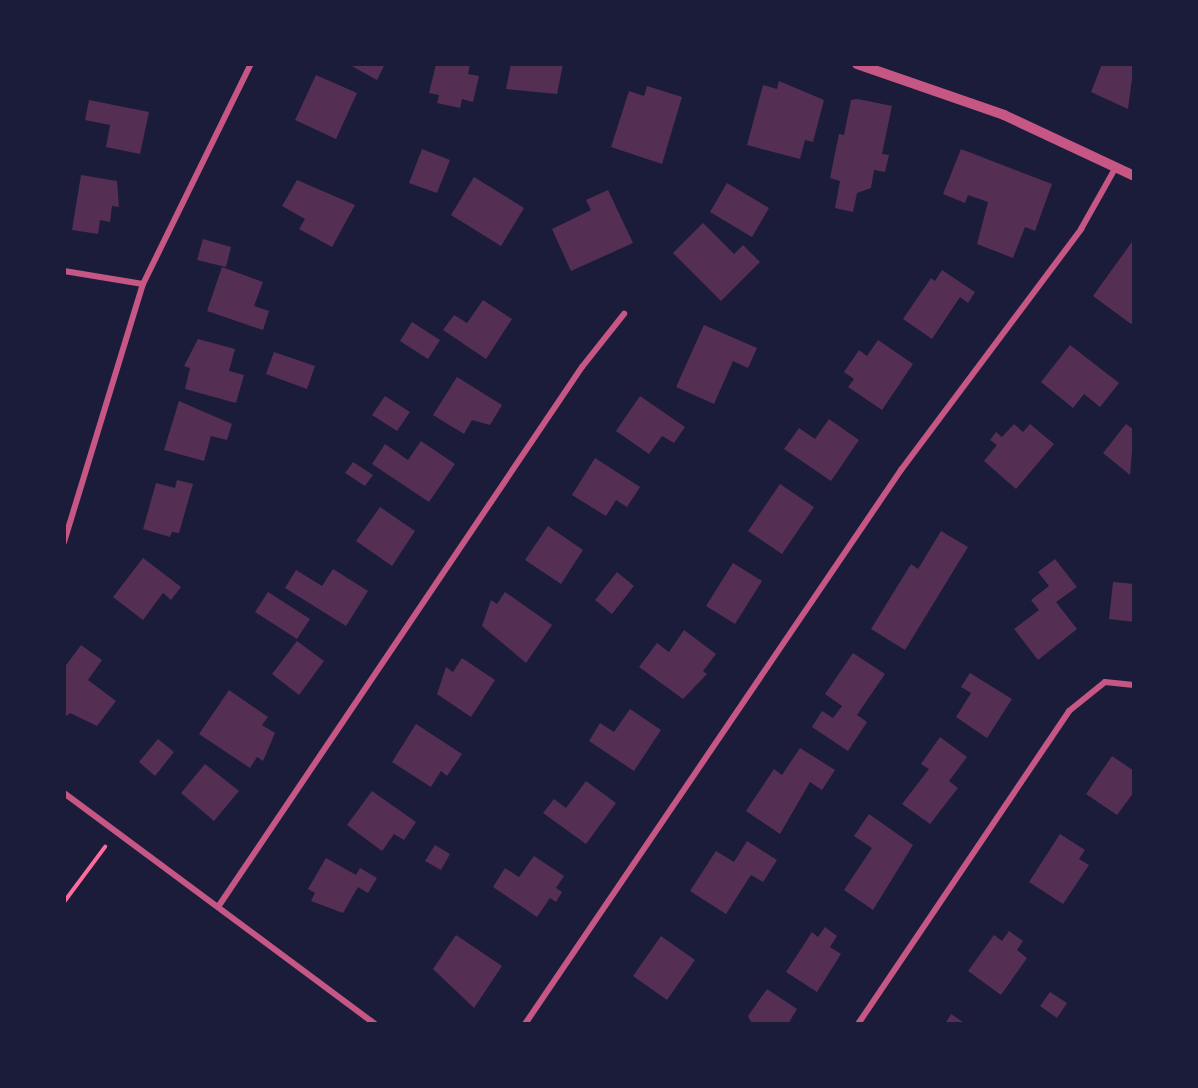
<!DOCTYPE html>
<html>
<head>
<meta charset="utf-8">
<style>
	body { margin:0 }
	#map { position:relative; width:1198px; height:1088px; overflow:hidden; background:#1b1b3a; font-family:"Roboto Condensed",sans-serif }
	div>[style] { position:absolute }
	.building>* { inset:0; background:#542f53 }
	.path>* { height:4px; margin:-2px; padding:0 2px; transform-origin:2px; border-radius:2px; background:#ff6b9d }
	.minor>* { height:6px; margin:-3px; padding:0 3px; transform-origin:3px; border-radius:3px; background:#c65784 }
	.tertiary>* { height:10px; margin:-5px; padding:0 5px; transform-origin:5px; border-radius:5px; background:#c65784 }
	span { translate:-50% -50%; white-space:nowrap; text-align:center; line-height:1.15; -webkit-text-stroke:4.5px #1b1b3a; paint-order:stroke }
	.frame { position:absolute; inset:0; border:66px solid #1b1b3a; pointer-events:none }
</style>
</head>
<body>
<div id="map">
	<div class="building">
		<div style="clip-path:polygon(348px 64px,385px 64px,377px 80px)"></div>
		<div style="clip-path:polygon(436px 64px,470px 64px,468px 74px,479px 76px,473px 102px,462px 99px,460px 108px,437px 103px,439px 95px,429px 93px)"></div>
		<div style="clip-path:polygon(511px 64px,563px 64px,557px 94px,506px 89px)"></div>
		<div style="clip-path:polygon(1102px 64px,1134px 64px,1128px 109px,1091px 92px)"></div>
		<div style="clip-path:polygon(316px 75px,357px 93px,336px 139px,295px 120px)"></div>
		<div style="clip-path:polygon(779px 81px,824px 100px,813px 142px,805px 140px,800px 159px,747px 145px,763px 85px,777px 89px)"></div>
		<div style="clip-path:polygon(647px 86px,682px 97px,662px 164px,611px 147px,629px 91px,644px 96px)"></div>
		<div style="clip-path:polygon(858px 99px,892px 106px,882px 154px,889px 155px,885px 172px,874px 170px,871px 188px,857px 193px,853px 212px,835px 208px,840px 181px,830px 178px,839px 134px,844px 135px,851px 100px)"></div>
		<div style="clip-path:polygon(89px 100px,149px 112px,140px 154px,106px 147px,110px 125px,85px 120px)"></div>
		<div style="clip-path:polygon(422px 149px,450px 160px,437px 193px,409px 183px)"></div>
		<div style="clip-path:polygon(961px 149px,1052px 184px,1035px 231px,1025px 227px,1013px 258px,977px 244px,988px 202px,968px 195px,965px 203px,943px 194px)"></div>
		<div style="clip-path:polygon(81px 175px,117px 181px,119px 207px,112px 206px,110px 222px,100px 220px,98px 234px,72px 230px)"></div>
		<div style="clip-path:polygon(474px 177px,524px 208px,501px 246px,451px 215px)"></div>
		<div style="clip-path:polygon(297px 180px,355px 205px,332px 247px,299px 229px,305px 219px,282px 206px)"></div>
		<div style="clip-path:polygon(727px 183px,769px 208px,752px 237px,710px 212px)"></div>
		<div style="clip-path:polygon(608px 190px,633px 243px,571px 271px,552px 229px,591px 210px,586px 200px)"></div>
		<div style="clip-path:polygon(703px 223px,734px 254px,743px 245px,760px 262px,721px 301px,673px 253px)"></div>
		<div style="clip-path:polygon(203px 239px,231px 247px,226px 267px,197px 260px)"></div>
		<div style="clip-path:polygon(1134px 239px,1134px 321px,1131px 324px,1093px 296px)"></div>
		<div style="clip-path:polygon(222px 267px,263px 282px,254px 306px,269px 311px,263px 330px,207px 311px)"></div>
		<div style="clip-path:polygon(942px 270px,975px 292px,968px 303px,960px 297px,932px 339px,903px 319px,931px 278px,935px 281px)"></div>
		<div style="clip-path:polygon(483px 300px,512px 319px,486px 359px,443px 330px,454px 315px,467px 323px)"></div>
		<div style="clip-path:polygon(412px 322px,440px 340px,428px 359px,400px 341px)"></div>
		<div style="clip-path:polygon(704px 325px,757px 348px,748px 368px,733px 361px,714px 404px,676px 387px)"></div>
		<div style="clip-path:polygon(198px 339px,235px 349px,229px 371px,244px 375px,236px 403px,185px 389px,190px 368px,184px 366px)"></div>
		<div style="clip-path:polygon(878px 340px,913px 364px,882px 410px,848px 387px,854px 379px,844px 372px,859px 350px,867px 356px)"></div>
		<div style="clip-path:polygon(1070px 345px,1119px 383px,1100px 407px,1084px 394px,1073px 408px,1041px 382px)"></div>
		<div style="clip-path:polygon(274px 352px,315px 366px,307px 389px,266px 374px)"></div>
		<div style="clip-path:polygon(457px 377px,502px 405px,490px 425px,472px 420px,464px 434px,433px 415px)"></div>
		<div style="clip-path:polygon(385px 396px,410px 412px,397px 431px,372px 415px)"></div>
		<div style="clip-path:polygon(640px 396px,685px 427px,674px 443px,662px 436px,649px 454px,616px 431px)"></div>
		<div style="clip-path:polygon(179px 401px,232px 424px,227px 440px,211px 436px,204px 461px,164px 450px)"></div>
		<div style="clip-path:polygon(829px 419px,859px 440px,831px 481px,784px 449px,799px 428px,815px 439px)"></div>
		<div style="clip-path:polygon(1014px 424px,1023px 432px,1030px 424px,1054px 444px,1016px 489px,984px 461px,997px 445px,990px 440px,996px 432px,1002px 437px)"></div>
		<div style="clip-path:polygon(1126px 424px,1134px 430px,1130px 475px,1103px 453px)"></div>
		<div style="clip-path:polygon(421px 441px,455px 464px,429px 502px,372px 464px,385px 444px,408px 460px)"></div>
		<div style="clip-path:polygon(595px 458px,640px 487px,627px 507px,616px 500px,606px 516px,572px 495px)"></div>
		<div style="clip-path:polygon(353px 462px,373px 475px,365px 486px,345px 473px)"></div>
		<div style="clip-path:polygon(177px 480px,193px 484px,179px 533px,172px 532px,170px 537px,143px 529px,156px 483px,175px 488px)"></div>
		<div style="clip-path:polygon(780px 484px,814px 507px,782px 554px,748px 531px)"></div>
		<div style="clip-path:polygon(380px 507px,415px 531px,392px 566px,356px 541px)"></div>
		<div style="clip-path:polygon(548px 526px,583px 550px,561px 584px,525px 560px)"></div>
		<div style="clip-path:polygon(941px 531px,968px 547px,905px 650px,871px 629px,911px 564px,918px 569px)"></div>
		<div style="clip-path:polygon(143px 558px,181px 587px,171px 600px,163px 593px,143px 620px,113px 597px)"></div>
		<div style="clip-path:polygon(1055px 559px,1077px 587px,1056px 602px,1077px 629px,1038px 660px,1014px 629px,1039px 610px,1031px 600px,1049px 586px,1038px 572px)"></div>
		<div style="clip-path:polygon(733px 563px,762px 581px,735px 624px,706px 606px)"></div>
		<div style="clip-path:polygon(333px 569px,368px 591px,346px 626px,285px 588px,296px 570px,322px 586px)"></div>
		<div style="clip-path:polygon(617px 572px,634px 586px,612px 614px,595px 600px)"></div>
		<div style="clip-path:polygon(1113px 582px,1134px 584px,1134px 622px,1109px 619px)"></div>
		<div style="clip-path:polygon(268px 592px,310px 619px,297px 639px,255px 612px)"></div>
		<div style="clip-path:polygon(505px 592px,552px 625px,526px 663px,482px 626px,491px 600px,497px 604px)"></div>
		<div style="clip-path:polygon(684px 630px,716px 654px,703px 671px,707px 674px,683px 699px,639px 667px,657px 643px,669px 652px)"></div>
		<div style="clip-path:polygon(297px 641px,324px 661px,299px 695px,272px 674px)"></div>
		<div style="clip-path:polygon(81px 645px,102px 660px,88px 680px,116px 701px,97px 726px,70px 713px,64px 718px,64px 668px)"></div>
		<div style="clip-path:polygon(853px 653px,885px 674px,857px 715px,867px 722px,848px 751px,812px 727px,822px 711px,833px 718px,842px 706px,825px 694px)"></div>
		<div style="clip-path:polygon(462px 658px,495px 680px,471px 717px,437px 694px,446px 667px,453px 672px)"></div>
		<div style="clip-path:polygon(970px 673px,1012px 699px,987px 738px,956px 717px,971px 693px,961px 687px)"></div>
		<div style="clip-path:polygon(229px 690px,268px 717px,262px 725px,275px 733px,263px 761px,257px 757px,250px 768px,199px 734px)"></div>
		<div style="clip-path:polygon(630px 709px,661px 730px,634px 771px,589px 741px,600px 723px,614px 732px)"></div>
		<div style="clip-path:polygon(416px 724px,462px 754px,447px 776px,441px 771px,431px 787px,392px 762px)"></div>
		<div style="clip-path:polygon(940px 737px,967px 757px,949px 781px,958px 788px,930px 824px,902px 804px,929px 769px,921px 764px)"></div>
		<div style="clip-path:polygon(158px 739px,174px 752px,155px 776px,139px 762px)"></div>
		<div style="clip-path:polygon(800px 748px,835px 770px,822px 790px,810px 782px,780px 834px,746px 811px,774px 769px,782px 775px)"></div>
		<div style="clip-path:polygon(1112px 756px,1134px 771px,1134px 792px,1117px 815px,1086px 794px)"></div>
		<div style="clip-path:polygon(205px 764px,239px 791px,214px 821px,181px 793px)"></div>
		<div style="clip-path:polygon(586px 781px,616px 803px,586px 844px,543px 813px,554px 799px,566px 808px)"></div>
		<div style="clip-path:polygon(372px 791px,416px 822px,404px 840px,394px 834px,382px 851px,347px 825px)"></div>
		<div style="clip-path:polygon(869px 814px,913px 845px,873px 910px,844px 890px,872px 848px,854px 836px)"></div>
		<div style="clip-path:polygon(1060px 834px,1085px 850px,1079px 859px,1089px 865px,1063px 904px,1029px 882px)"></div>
		<div style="clip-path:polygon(747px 841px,777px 860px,763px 882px,751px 875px,726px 914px,690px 891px,716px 851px,734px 862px)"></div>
		<div style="clip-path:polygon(435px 845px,450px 854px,441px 870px,425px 861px)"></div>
		<div style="clip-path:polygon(534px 856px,564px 876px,556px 888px,562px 892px,556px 902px,550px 898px,537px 917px,493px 887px,505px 868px,519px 877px)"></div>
		<div style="clip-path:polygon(326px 858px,356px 875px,360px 868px,377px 878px,368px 893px,358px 887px,343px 913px,311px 901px,315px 893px,308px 889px)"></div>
		<div style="clip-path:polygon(825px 927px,837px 936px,830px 947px,841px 954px,817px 992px,786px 972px,812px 932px,818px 937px)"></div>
		<div style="clip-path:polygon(1009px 931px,1023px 941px,1017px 950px,1027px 958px,1001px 995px,968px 971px,994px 935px,1002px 941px)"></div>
		<div style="clip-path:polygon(456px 935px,502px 966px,474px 1008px,433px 969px)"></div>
		<div style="clip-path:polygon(661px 936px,695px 960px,667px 1000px,633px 976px)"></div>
		<div style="clip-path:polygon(767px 989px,797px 1009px,788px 1024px,752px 1024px,748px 1016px)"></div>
		<div style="clip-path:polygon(1050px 992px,1067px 1003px,1057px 1018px,1040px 1006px)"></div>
		<div style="clip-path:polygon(951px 1014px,966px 1024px,945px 1024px)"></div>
	</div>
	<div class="path">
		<div style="left:64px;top:902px;width:69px;rotate:-53.3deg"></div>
	</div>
	<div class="minor">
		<div style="left:64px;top:271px;width:80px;rotate:9.3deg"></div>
		<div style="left:64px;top:542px;width:270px;rotate:-73deg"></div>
		<div style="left:143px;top:284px;width:245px;rotate:-63.9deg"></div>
		<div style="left:64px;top:793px;width:387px;rotate:36.6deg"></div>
		<div style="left:218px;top:907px;width:651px;rotate:-56.02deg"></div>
		<div style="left:582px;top:367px;width:68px;rotate:-51.6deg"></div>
		<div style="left:525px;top:1024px;width:670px;rotate:-55.84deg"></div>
		<div style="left:901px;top:470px;width:301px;rotate:-53.2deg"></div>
		<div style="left:1081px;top:229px;width:71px;rotate:-60.6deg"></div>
		<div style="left:858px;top:1024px;width:377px;rotate:-56deg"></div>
		<div style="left:1069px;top:711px;width:46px;rotate:-38.9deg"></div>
		<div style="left:1105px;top:682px;width:29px;rotate:6deg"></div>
	</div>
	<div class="tertiary">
		<div style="left:857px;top:64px;width:156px;rotate:19.1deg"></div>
		<div style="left:1004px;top:115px;width:144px;rotate:25.1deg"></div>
	</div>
	<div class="frame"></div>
</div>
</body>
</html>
